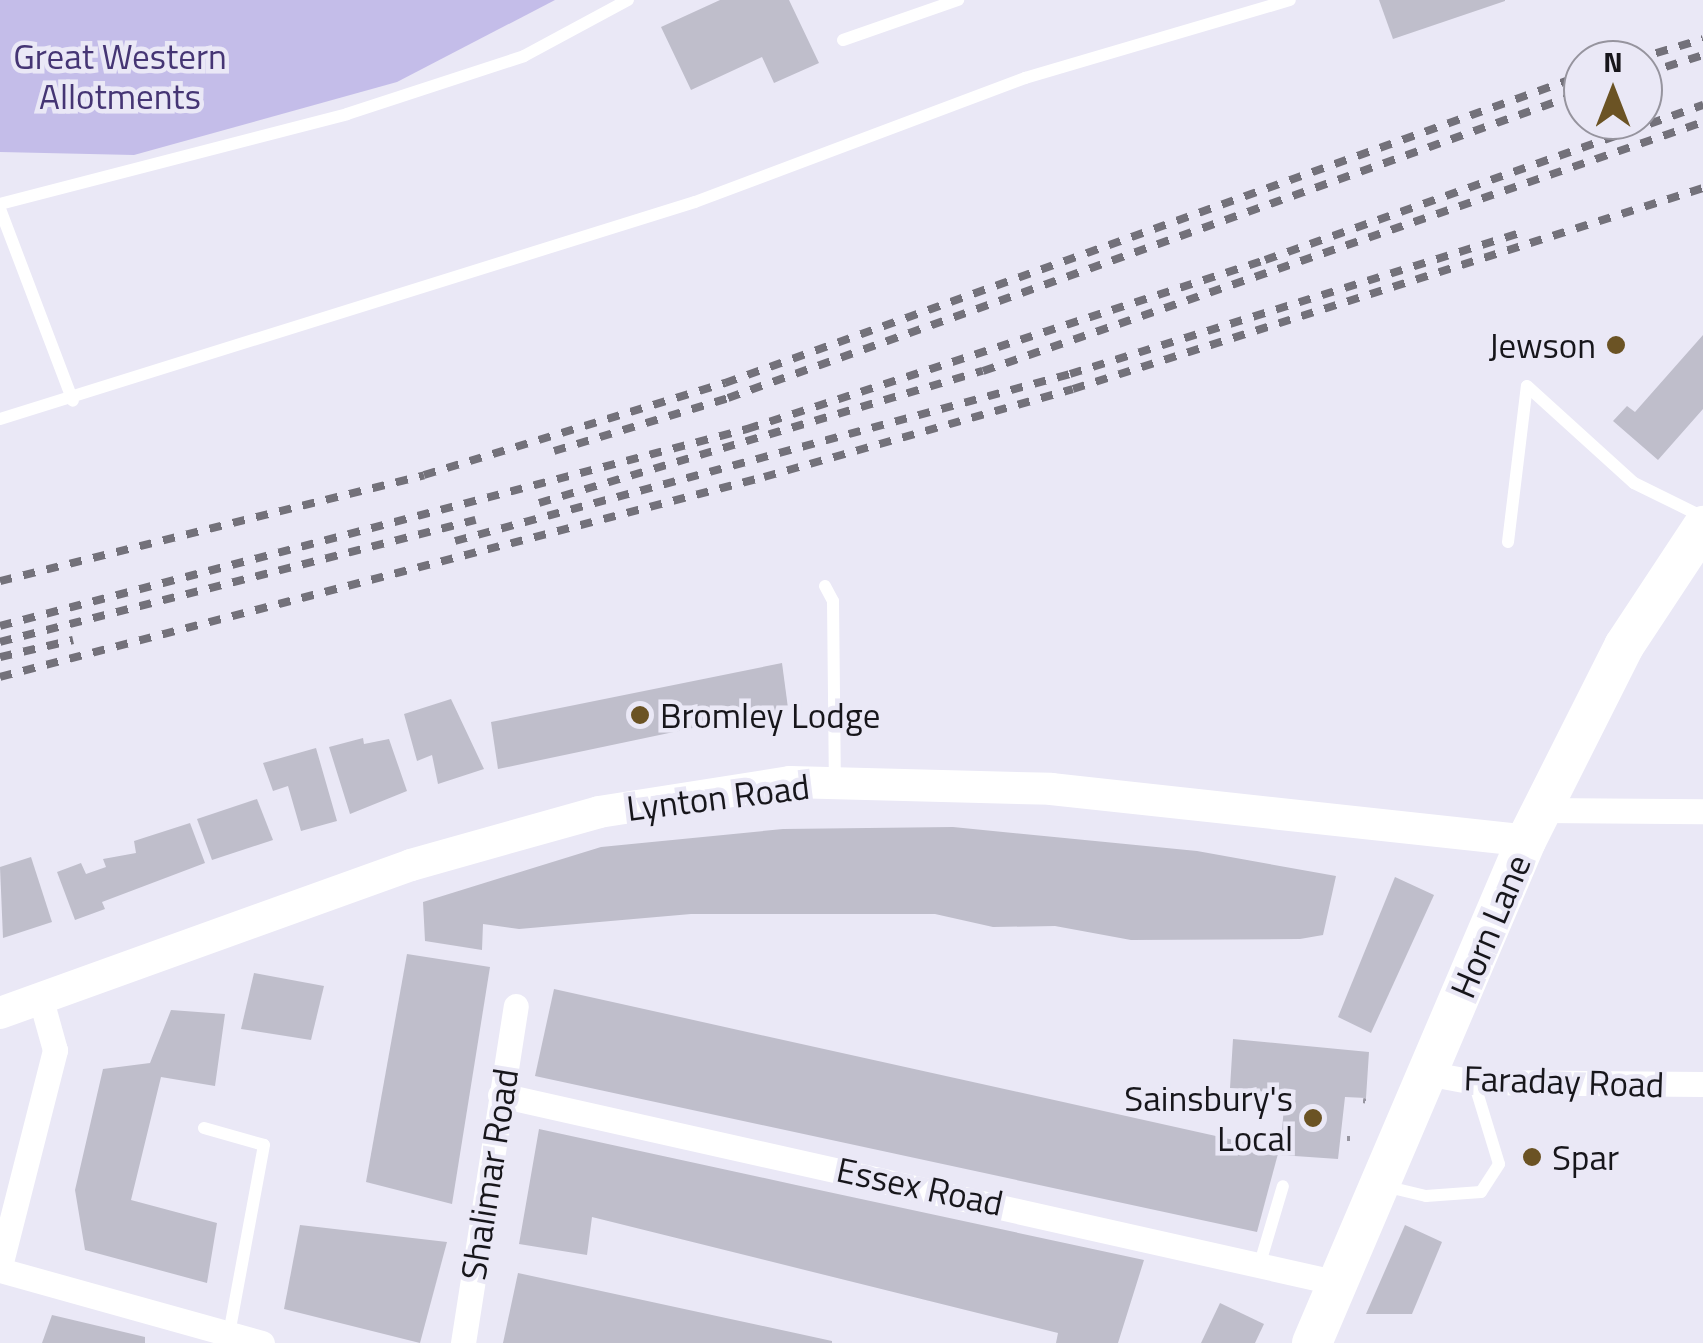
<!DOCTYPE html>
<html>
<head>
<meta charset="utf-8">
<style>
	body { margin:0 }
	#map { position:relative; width:1703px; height:1343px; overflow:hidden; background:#eae8f6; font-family:"Titillium Web",sans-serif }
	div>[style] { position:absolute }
	.green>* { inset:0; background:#c4bde9 }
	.building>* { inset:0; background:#bfbecb }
	.path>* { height:5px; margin-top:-2.5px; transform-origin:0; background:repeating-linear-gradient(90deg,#9795a0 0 2.5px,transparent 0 10.5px) }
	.service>* { height:12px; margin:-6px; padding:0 6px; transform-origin:6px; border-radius:6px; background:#fff }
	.minor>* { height:25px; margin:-12.5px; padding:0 12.5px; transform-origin:12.5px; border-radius:12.5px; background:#fff }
	.tertiary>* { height:32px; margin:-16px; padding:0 16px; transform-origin:16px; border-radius:16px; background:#fff }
	.primary>* { height:40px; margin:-20px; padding:0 20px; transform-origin:20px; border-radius:20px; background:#fff }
	.rail>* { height:8px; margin-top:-4px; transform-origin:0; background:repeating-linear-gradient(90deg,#73717a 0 12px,transparent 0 24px) }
	.dots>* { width:28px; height:28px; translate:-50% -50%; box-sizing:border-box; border:5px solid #eae8f6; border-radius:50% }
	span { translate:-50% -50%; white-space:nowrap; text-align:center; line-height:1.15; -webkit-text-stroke:9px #eae8f6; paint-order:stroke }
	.park-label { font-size:35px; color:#453574 }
	.poi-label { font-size:35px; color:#17161b }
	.right { translate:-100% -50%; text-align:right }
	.left { translate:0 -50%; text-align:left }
	.street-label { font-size:35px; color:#17161b }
	.north { position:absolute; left:1563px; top:40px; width:100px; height:100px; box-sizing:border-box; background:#eae8f6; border:2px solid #96949e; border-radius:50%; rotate:0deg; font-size:28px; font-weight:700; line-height:40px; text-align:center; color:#17161b }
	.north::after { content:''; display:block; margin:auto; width:35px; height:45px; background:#6b5324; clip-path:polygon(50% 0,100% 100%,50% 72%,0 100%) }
</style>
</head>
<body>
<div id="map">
	<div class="green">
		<div style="clip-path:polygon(0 0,555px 0,397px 82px,134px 155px,0 152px)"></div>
	</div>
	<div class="building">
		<div style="clip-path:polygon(720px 0,789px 0,819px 63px,774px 83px,762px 57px,691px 90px,661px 27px)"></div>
		<div style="clip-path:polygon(1379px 0,1505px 0,1505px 1px,1393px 39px)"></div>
		<div style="clip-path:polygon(1703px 335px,1703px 409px,1658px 460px,1613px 421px,1627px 406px,1635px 412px)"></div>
		<div style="clip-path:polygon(782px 663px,788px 708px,498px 769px,491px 722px)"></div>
		<div style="clip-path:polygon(451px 699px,484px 769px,438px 784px,432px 755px,417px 761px,404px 714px)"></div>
		<div style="clip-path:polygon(363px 738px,364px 744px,389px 739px,407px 791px,350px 814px,329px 747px)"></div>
		<div style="clip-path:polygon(316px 748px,337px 821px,301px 831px,288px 786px,273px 791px,263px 763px)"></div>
		<div style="clip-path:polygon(257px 799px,273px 840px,212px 860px,197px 819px)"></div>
		<div style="clip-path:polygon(190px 823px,205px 863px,102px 902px,105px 909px,75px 920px,57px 872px,81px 863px,86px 874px,106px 867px,103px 859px,136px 853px,134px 841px)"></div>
		<div style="clip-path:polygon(953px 827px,1197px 851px,1336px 876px,1323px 935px,1300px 939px,1131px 940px,1055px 926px,993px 927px,935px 914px,691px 914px,519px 929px,483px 924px,482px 950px,425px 941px,423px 902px,601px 847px,783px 829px)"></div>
		<div style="clip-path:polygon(31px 857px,52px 922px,3px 938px,0 867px)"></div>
		<div style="clip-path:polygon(1395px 877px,1434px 895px,1371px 1033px,1338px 1017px)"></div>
		<div style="clip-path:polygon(407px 954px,490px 967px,452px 1204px,366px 1182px)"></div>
		<div style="clip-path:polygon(254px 973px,324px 986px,311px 1040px,241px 1029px)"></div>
		<div style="clip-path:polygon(554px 989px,1279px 1150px,1257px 1232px,535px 1076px)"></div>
		<div style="clip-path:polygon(171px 1010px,225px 1014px,215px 1086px,161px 1077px,131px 1200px,217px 1223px,207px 1283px,85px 1250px,75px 1190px,103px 1069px,150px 1063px)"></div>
		<div style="clip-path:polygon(1233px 1039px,1369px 1052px,1366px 1098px,1345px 1097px,1338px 1159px,1280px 1155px,1285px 1094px,1230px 1088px)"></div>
		<div style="clip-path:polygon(539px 1129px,796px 1185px,1144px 1260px,1118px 1343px,1056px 1343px,1058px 1333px,592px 1217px,587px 1255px,519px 1244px)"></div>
		<div style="clip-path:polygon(300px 1225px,447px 1242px,420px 1343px,284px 1309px)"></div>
		<div style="clip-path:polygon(1405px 1225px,1442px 1242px,1412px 1314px,1366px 1314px)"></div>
		<div style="clip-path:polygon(518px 1273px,832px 1341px,832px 1343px,503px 1343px)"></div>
		<div style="clip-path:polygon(1220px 1303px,1264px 1324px,1255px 1343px,1201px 1343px)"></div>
		<div style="clip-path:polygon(52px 1315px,145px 1337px,145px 1343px,42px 1343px)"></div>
	</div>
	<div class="path">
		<div style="left:1363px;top:1100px;width:5px;rotate:11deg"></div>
		<div style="left:1347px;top:1138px;width:7px"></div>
	</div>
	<div class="service">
		<div style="left:843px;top:40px;width:122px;rotate:-19.2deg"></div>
		<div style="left:0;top:204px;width:358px;rotate:-14.5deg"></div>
		<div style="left:347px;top:114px;width:186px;rotate:-18.1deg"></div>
		<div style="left:524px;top:56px;width:118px;rotate:-28.3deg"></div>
		<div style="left:0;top:209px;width:205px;rotate:69.2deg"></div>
		<div style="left:0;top:419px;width:728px;rotate:-17.34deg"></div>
		<div style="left:695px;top:202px;width:353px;rotate:-20.6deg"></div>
		<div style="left:1025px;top:78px;width:276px;rotate:-16.4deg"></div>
		<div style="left:1508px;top:542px;width:157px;rotate:-83.1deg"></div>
		<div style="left:1527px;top:386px;width:144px;rotate:42.2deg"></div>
		<div style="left:1634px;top:483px;width:77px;rotate:26.2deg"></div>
		<div style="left:825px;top:586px;width:17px;rotate:62deg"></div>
		<div style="left:833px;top:601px;width:180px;rotate:89.4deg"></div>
		<div style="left:204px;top:1128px;width:62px;rotate:15.8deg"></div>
		<div style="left:264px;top:1145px;width:192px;rotate:100.5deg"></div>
		<div style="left:1384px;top:1186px;width:43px;rotate:13.4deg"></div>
		<div style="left:1426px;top:1196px;width:55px;rotate:-4.2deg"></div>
		<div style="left:1481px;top:1192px;width:33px;rotate:-57deg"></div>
		<div style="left:1499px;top:1164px;width:86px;rotate:-107deg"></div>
		<div style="left:1260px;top:1263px;width:80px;rotate:-73.4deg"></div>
	</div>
	<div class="minor">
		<div style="left:1541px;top:810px;width:162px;rotate:0.4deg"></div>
		<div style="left:1426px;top:1073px;width:49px;rotate:10.6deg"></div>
		<div style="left:1474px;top:1082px;width:229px;rotate:0.5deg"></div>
		<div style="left:500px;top:1095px;width:859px;rotate:12.64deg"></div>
		<div style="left:0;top:1266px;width:223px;rotate:-75.7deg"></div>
		<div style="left:55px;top:1050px;width:52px;rotate:-105.6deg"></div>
		<div style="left:0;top:1270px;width:272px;rotate:15.6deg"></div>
		<div style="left:463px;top:1343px;width:341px;rotate:-81.1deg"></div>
	</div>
	<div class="tertiary">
		<div style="left:0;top:1013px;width:437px;rotate:-19.8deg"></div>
		<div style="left:411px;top:865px;width:195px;rotate:-15.7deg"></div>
		<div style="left:599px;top:812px;width:193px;rotate:-8.9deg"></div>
		<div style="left:790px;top:782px;width:261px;rotate:1.5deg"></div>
		<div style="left:1051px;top:789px;width:478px;rotate:6.2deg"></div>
	</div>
	<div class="primary">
		<div style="left:1312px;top:1343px;width:546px;rotate:-66.91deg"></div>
		<div style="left:1526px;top:841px;width:218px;rotate:-63.3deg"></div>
		<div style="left:1624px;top:646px;width:144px;rotate:-56.6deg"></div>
	</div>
	<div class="rail">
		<div style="left:1633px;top:60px;width:73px;rotate:-16.7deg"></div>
		<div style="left:1643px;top:74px;width:63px;rotate:-17.6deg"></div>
		<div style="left:554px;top:451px;width:182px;rotate:-16.9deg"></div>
		<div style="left:728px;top:398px;width:908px;rotate:-19.69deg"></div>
		<div style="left:539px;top:503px;width:463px;rotate:-16.6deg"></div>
		<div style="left:983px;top:371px;width:762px;rotate:-19.08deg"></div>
		<div style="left:455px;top:541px;width:637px;rotate:-15.19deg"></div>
		<div style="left:1070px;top:374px;width:478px;rotate:-17.4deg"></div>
		<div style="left:0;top:581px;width:437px;rotate:-14deg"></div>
		<div style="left:424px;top:475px;width:315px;rotate:-17deg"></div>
		<div style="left:725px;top:383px;width:912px;rotate:-19.75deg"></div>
		<div style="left:0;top:626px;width:773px;rotate:-14.77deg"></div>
		<div style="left:747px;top:429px;width:545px;rotate:-18.07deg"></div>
		<div style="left:1265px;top:260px;width:465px;rotate:-19.5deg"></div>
		<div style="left:0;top:642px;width:491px;rotate:-14.4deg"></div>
		<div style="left:0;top:657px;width:75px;rotate:-13.1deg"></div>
		<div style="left:0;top:677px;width:790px;rotate:-14.67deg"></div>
		<div style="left:764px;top:477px;width:321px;rotate:-15.9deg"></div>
		<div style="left:1073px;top:389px;width:661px;rotate:-17.7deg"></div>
	</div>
	<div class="dots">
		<div style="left:1616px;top:345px;background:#6b5324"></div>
		<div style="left:640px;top:715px;background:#6b5324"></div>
		<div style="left:1313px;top:1118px;background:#6b5324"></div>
		<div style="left:1532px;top:1157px;background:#6b5324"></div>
	</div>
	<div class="park-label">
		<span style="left:120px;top:76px">Great Western<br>Allotments</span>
	</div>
	<div class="poi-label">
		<span class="right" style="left:1596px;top:345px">Jewson</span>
		<span class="left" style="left:660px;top:715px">Bromley Lodge</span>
		<span class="right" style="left:1293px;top:1118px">Sainsbury's<br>Local</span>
		<span class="left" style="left:1552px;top:1157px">Spar</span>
	</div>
	<div class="street-label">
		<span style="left:718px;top:797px;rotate:-7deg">Lynton Road</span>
		<span style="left:1490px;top:926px;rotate:-67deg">Horn Lane</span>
		<span style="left:1564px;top:1081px;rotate:2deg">Faraday Road</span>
		<span style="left:489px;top:1174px;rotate:-81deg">Shalimar Road</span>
		<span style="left:920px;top:1186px;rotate:12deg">Essex Road</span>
	</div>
	<div class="north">N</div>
</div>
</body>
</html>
